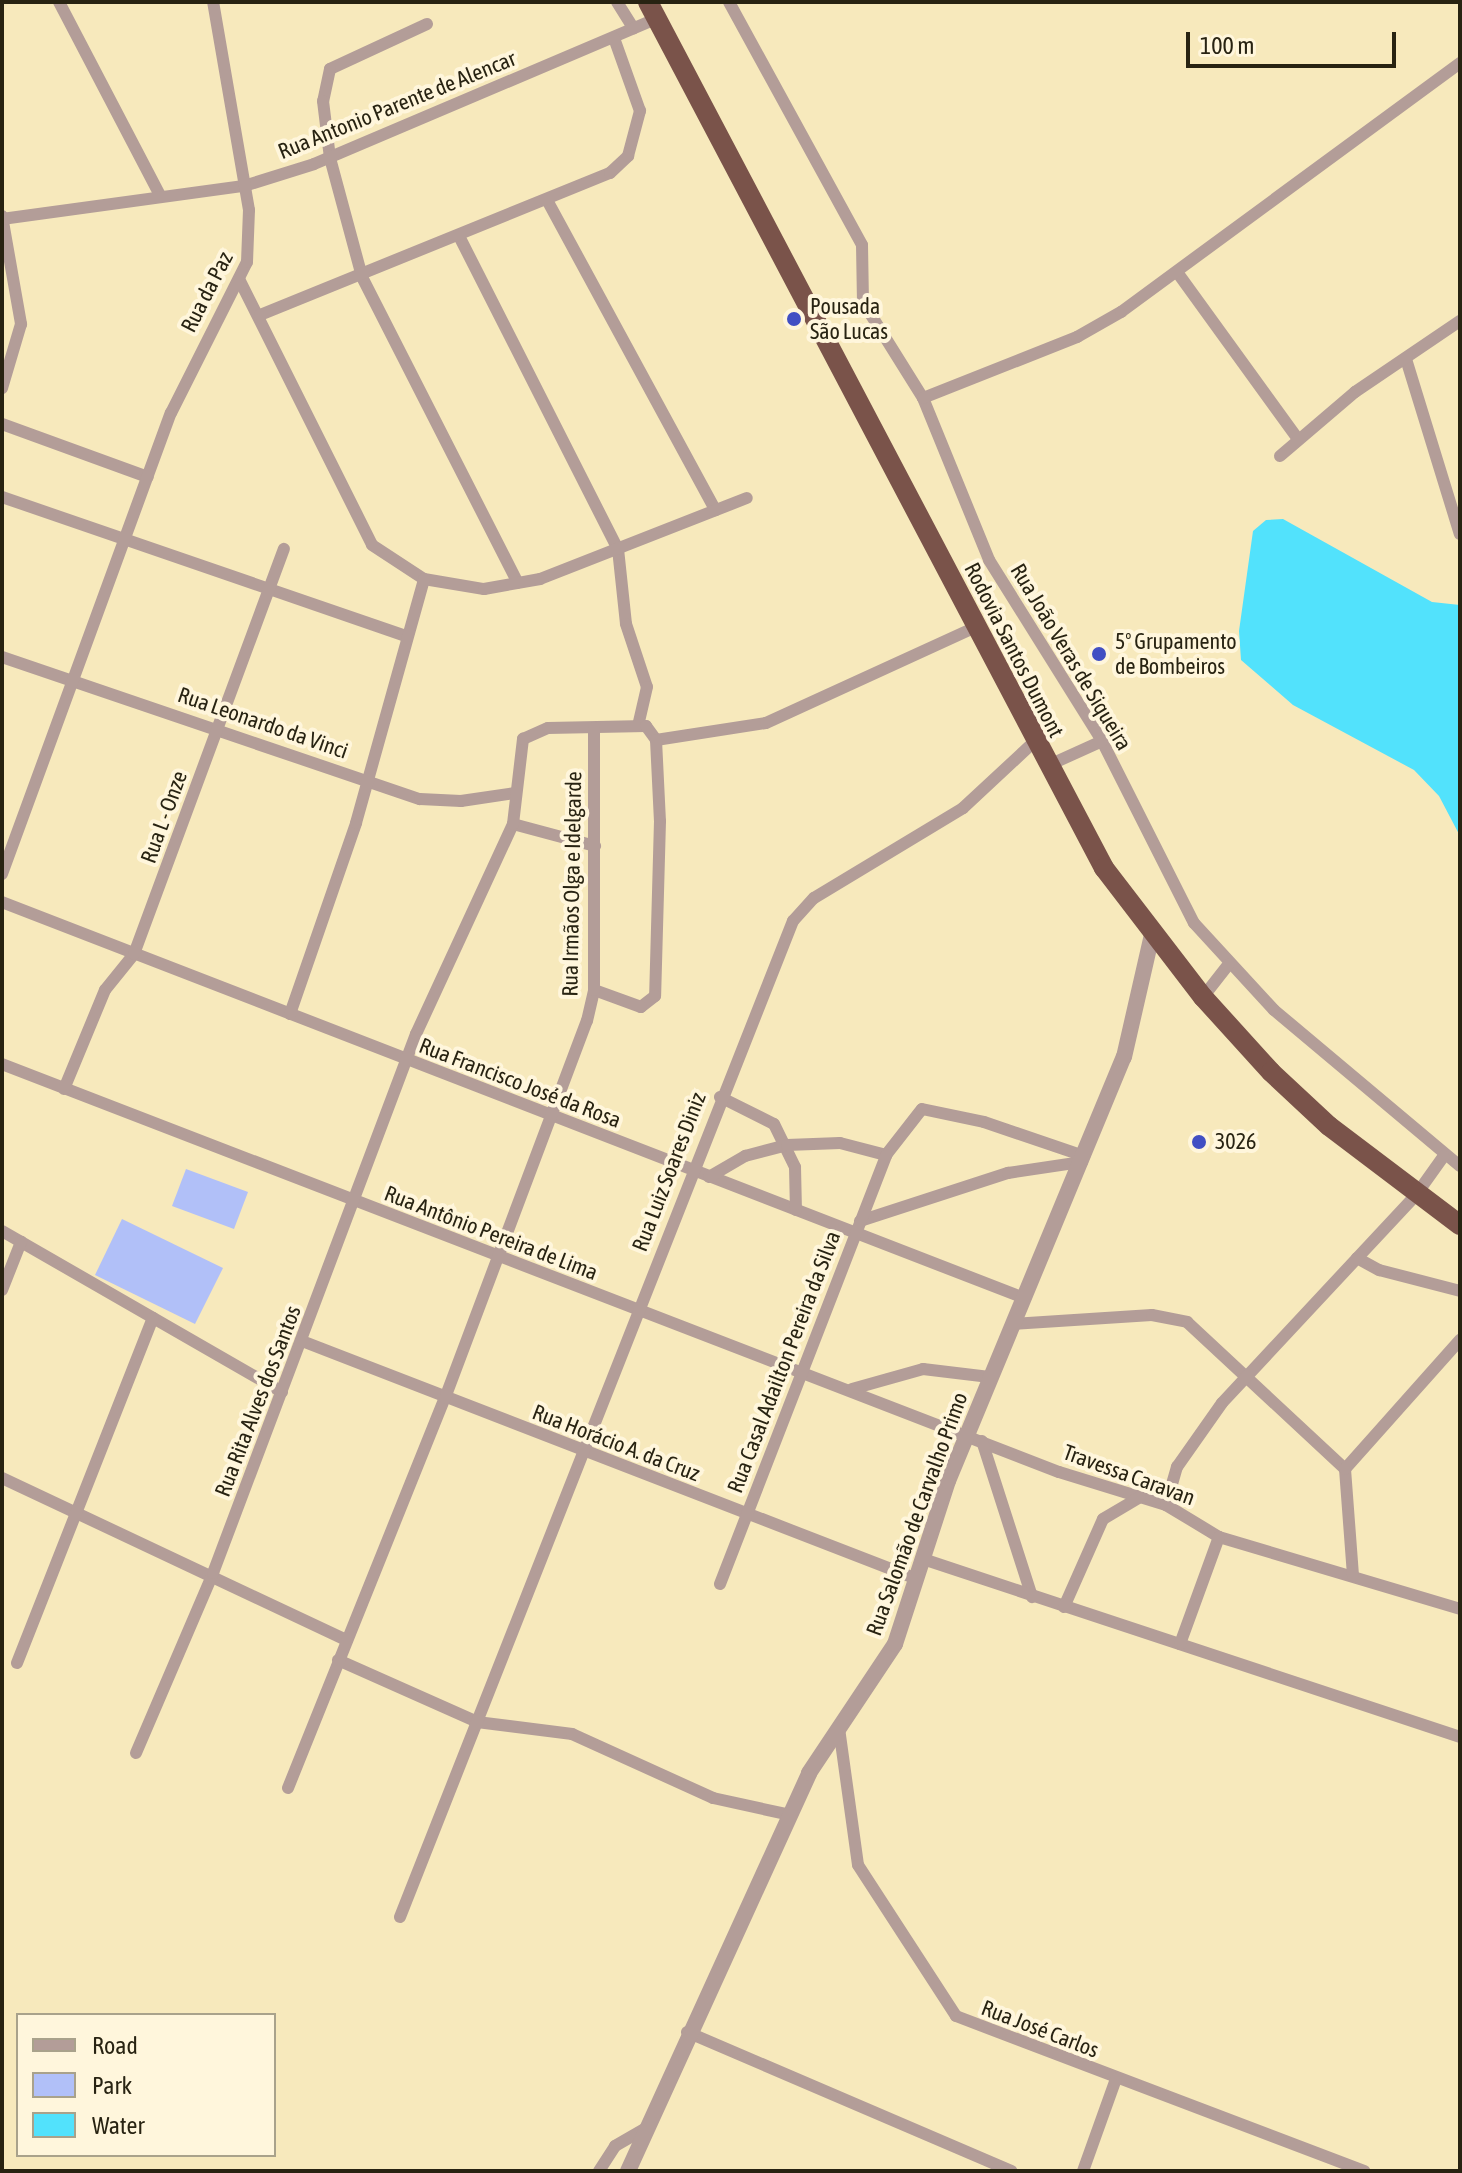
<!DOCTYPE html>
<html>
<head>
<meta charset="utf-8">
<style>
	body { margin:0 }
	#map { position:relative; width:1462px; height:2173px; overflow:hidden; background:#f7e9bc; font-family:"Asap Condensed",sans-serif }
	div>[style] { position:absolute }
	.green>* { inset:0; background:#b1c0f8 }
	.water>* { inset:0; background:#52e2fc }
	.minor>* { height:12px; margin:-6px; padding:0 6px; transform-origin:6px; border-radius:6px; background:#b39d98 }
	.tertiary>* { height:16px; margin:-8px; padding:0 8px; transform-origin:8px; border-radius:8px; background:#b39d98 }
	.trunk>* { height:20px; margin:-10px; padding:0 10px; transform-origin:10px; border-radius:10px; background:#7a534a }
	.dots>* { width:22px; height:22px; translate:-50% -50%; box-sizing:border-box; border:4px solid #fff6dc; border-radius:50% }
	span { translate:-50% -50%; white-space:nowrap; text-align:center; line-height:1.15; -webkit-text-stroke:8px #fff6dc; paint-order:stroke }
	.street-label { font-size:22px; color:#282312 }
	.poi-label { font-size:22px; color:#282312 }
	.left { translate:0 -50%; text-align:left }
	.frame { position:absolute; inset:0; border:4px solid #282312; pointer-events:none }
	.legend { position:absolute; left:16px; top:2013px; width:260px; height:144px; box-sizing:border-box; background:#fff6dc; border:2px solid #a9a28b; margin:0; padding:10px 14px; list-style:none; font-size:24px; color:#282312 }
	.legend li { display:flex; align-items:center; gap:16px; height:40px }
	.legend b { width:40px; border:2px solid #a9a28b }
	.scale { position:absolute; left:1186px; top:32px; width:210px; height:36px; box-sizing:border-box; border:4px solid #282312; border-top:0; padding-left:10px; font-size:24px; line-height:28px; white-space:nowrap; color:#282312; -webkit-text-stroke:6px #fff6dc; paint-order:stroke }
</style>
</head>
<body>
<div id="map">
	<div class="green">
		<div style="clip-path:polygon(186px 1169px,248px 1192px,234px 1229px,172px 1206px)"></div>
		<div style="clip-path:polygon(122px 1219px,223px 1268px,195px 1324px,95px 1275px)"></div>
	</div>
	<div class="water">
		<div style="clip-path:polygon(1283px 519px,1432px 602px,1460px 605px,1460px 836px,1439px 796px,1414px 770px,1293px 705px,1241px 660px,1239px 631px,1253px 531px,1266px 520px)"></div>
	</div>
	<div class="minor">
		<div style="left:59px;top:2px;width:218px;rotate:62.4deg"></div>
		<div style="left:617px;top:2px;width:31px;rotate:58deg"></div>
		<div style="left:729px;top:2px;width:277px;rotate:61.3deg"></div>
		<div style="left:862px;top:245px;width:57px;rotate:89deg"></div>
		<div style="left:863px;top:302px;width:113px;rotate:58deg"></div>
		<div style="left:923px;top:398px;width:175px;rotate:67.8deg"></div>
		<div style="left:989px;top:560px;width:213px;rotate:58deg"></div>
		<div style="left:1102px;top:741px;width:204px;rotate:63.2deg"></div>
		<div style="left:1194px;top:923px;width:118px;rotate:47.4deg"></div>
		<div style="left:1274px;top:1010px;width:243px;rotate:40deg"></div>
		<div style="left:427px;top:24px;width:107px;rotate:155.1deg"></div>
		<div style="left:330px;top:69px;width:33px;rotate:102deg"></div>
		<div style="left:323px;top:101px;width:57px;rotate:83deg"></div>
		<div style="left:330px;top:158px;width:123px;rotate:74.9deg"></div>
		<div style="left:362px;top:277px;width:343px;rotate:63deg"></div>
		<div style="left:547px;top:200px;width:353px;rotate:61.5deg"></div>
		<div style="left:2px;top:216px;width:110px;rotate:80deg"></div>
		<div style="left:21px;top:324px;width:67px;rotate:106.5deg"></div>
		<div style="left:2px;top:219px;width:244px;rotate:-7.8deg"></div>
		<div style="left:244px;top:186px;width:73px;rotate:-17.4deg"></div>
		<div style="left:314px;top:164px;width:371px;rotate:-23deg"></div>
		<div style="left:459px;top:236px;width:351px;rotate:63.1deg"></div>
		<div style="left:618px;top:549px;width:75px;rotate:83.9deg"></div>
		<div style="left:626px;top:624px;width:66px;rotate:71.6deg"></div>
		<div style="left:647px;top:687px;width:39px;rotate:103deg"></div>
		<div style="left:1177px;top:272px;width:205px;rotate:54.1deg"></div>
		<div style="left:239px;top:279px;width:297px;rotate:63.4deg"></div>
		<div style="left:372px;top:545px;width:62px;rotate:33.2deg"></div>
		<div style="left:424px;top:579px;width:61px;rotate:9.5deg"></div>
		<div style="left:484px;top:589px;width:57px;rotate:-10.1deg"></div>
		<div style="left:540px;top:579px;width:222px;rotate:-21.4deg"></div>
		<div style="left:260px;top:315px;width:378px;rotate:-22.1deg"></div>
		<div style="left:610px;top:173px;width:25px;rotate:-43deg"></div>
		<div style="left:628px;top:156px;width:47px;rotate:-75.1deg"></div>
		<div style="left:640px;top:111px;width:77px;rotate:-109.6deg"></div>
		<div style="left:1406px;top:359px;width:183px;rotate:72.9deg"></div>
		<div style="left:923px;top:398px;width:166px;rotate:-21.6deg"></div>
		<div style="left:1077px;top:337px;width:51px;rotate:-29.6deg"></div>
		<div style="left:1121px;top:312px;width:421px;rotate:-36.3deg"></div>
		<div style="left:2px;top:424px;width:155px;rotate:20deg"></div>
		<div style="left:1280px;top:456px;width:99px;rotate:-40.5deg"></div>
		<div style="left:1355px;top:392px;width:127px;rotate:-34.1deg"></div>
		<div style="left:2px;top:497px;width:427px;rotate:19deg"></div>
		<div style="left:2px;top:657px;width:441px;rotate:18.8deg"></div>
		<div style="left:420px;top:799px;width:41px;rotate:2.8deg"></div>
		<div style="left:461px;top:801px;width:55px;rotate:-8.4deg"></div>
		<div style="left:656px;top:740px;width:111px;rotate:-8.8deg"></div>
		<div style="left:766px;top:723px;width:231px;rotate:-24.6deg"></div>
		<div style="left:1047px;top:766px;width:60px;rotate:-24.4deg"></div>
		<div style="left:513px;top:824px;width:85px;rotate:15deg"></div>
		<div style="left:2px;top:874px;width:491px;rotate:-69.9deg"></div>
		<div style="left:171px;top:413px;width:169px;rotate:-63.3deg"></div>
		<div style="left:247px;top:262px;width:52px;rotate:-87.8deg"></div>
		<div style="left:249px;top:210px;width:211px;rotate:-99.8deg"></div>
		<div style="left:2px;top:902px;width:1096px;rotate:21.18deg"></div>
		<div style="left:1203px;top:997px;width:41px;rotate:-52deg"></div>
		<div style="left:290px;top:1014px;width:202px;rotate:-70.9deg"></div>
		<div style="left:356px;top:823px;width:253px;rotate:-74.4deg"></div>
		<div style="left:2px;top:1064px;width:1133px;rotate:21.11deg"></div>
		<div style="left:1059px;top:1472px;width:112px;rotate:17.1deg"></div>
		<div style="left:1166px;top:1505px;width:62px;rotate:31.1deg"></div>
		<div style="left:1219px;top:1537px;width:252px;rotate:16.6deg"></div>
		<div style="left:64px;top:1089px;width:107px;rotate:-67.5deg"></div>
		<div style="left:105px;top:990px;width:46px;rotate:-51.1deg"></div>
		<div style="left:134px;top:954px;width:432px;rotate:-69.7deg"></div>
		<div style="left:720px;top:1097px;width:60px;rotate:26.6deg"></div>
		<div style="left:774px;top:1124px;width:48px;rotate:64deg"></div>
		<div style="left:795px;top:1167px;width:43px;rotate:88.7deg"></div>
		<div style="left:709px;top:1177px;width:42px;rotate:-30.3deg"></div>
		<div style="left:745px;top:1156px;width:43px;rotate:-14.7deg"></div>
		<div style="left:787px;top:1145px;width:53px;rotate:-2.2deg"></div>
		<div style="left:840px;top:1143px;width:48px;rotate:14.6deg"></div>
		<div style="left:886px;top:1155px;width:58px;rotate:-52deg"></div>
		<div style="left:922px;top:1109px;width:63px;rotate:11.8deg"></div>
		<div style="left:984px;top:1122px;width:106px;rotate:18.8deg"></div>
		<div style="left:860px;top:1221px;width:156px;rotate:-18deg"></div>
		<div style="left:1008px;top:1173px;width:75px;rotate:-8.5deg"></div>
		<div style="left:2px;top:1231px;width:323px;rotate:29.9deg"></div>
		<div style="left:1357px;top:1258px;width:25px;rotate:29deg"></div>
		<div style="left:1379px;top:1270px;width:84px;rotate:14.5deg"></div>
		<div style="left:2px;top:1290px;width:52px;rotate:-68.4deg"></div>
		<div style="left:1013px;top:1324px;width:139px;rotate:-3.7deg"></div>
		<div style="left:1152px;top:1315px;width:36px;rotate:11deg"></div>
		<div style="left:1187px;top:1322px;width:216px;rotate:42.9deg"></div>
		<div style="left:1345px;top:1469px;width:107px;rotate:85.7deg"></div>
		<div style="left:302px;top:1341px;width:659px;rotate:21.16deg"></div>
		<div style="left:852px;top:1389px;width:74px;rotate:-15.7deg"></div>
		<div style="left:923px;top:1369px;width:67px;rotate:6.8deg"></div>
		<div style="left:982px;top:1441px;width:164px;rotate:72.2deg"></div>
		<div style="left:1345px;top:1469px;width:173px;rotate:-48.3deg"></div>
		<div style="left:2px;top:1478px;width:381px;rotate:25.2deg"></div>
		<div style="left:1166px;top:1505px;width:40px;rotate:-74deg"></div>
		<div style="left:1177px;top:1467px;width:78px;rotate:-54.9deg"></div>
		<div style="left:1222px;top:1403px;width:284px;rotate:-47deg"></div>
		<div style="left:1416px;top:1195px;width:47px;rotate:-54.6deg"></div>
		<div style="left:923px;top:1559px;width:566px;rotate:18.34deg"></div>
		<div style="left:720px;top:1584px;width:460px;rotate:-68.8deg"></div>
		<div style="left:1064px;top:1607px;width:96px;rotate:-66.1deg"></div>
		<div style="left:1103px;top:1519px;width:43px;rotate:-30.7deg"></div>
		<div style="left:1180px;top:1644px;width:114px;rotate:-70deg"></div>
		<div style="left:338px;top:1660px;width:152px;rotate:24deg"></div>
		<div style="left:477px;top:1722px;width:96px;rotate:7.2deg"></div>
		<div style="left:572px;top:1734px;width:155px;rotate:24.4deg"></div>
		<div style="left:713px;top:1798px;width:79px;rotate:12.4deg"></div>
		<div style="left:17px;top:1663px;width:371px;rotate:-68.5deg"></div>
		<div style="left:839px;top:1728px;width:138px;rotate:82.1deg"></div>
		<div style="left:858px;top:1865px;width:180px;rotate:57deg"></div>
		<div style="left:956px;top:2016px;width:437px;rotate:20.8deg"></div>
		<div style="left:136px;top:1753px;width:196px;rotate:-66.8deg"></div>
		<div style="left:213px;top:1573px;width:576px;rotate:-69.36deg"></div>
		<div style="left:416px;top:1034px;width:231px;rotate:-65.2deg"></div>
		<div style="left:513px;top:824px;width:86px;rotate:-83.3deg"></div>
		<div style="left:523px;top:739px;width:27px;rotate:-24deg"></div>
		<div style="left:548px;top:728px;width:98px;rotate:-1.2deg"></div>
		<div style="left:646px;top:726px;width:17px;rotate:54deg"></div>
		<div style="left:656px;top:740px;width:81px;rotate:87.2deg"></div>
		<div style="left:660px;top:821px;width:175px;rotate:91.6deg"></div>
		<div style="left:655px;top:996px;width:18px;rotate:142deg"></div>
		<div style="left:641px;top:1007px;width:50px;rotate:-160.1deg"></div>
		<div style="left:288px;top:1788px;width:420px;rotate:-68.1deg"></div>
		<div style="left:445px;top:1398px;width:403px;rotate:-69.4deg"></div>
		<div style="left:587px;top:1021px;width:32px;rotate:-77deg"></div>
		<div style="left:594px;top:990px;width:262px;rotate:-90deg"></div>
		<div style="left:400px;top:1917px;width:1071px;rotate:-68.47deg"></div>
		<div style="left:793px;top:921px;width:31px;rotate:-48deg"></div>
		<div style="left:814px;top:898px;width:174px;rotate:-31.1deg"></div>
		<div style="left:963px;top:808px;width:97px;rotate:-42.9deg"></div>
		<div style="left:687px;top:2032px;width:353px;rotate:23.2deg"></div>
		<div style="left:599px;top:2171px;width:30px;rotate:-57deg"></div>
		<div style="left:615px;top:2146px;width:34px;rotate:-30deg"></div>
		<div style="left:1083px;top:2171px;width:98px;rotate:-70.3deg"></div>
	</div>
	<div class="tertiary">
		<div style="left:628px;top:2171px;width:437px;rotate:-65.5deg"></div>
		<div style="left:809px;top:1773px;width:155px;rotate:-56.3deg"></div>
		<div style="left:895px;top:1644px;width:171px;rotate:-72deg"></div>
		<div style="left:948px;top:1481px;width:459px;rotate:-67.5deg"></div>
		<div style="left:1124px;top:1057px;width:125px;rotate:-77.1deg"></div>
	</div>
	<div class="trunk">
		<div style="left:648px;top:2px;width:979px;rotate:62.23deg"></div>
		<div style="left:1104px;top:868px;width:163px;rotate:52.5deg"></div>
		<div style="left:1203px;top:997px;width:101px;rotate:47.8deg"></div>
		<div style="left:1271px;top:1072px;width:79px;rotate:43deg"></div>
		<div style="left:1329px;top:1126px;width:164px;rotate:37.1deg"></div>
	</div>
	<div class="dots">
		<div style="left:794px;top:319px;background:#414fc3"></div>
		<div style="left:1099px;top:654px;background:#414fc3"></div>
		<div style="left:1199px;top:1142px;background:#414fc3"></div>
	</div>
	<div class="street-label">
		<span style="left:397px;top:105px;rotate:-22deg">Rua Antonio Parente de Alencar</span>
		<span style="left:207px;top:292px;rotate:-63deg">Rua da Paz</span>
		<span style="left:1014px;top:650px;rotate:63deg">Rodovia Santos Dumont</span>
		<span style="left:1071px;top:657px;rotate:59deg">Rua João Veras de Siqueira</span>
		<span style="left:263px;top:723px;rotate:19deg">Rua Leonardo da Vinci</span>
		<span style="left:164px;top:817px;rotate:-70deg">Rua L - Onze</span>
		<span style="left:572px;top:884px;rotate:-89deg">Rua Irmãos Olga e Idelgarde</span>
		<span style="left:520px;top:1083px;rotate:21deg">Rua Francisco José da Rosa</span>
		<span style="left:669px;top:1172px;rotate:-69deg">Rua Luiz Soares Diniz</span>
		<span style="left:491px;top:1233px;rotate:21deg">Rua Antônio Pereira de Lima</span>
		<span style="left:784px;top:1362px;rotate:-69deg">Rua Casal Adailton Pereira da Silva</span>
		<span style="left:258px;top:1401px;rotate:-69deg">Rua Rita Alves dos Santos</span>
		<span style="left:616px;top:1443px;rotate:21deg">Rua Horácio A. da Cruz</span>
		<span style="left:1129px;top:1475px;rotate:20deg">Travessa Caravan</span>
		<span style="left:917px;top:1514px;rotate:-70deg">Rua Salomão de Carvalho Primo</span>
		<span style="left:1040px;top:2029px;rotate:21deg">Rua José Carlos</span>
	</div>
	<div class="poi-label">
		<span class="left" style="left:810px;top:319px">Pousada<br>São Lucas</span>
		<span class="left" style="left:1115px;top:654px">5º Grupamento<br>de Bombeiros</span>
		<span class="left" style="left:1215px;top:1142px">3026</span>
	</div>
	<div class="frame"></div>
	<ul class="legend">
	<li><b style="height:10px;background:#b39d98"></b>Road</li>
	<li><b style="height:22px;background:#b1c0f8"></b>Park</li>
	<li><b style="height:22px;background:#52e2fc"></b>Water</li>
	</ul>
	<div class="scale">100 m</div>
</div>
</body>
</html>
